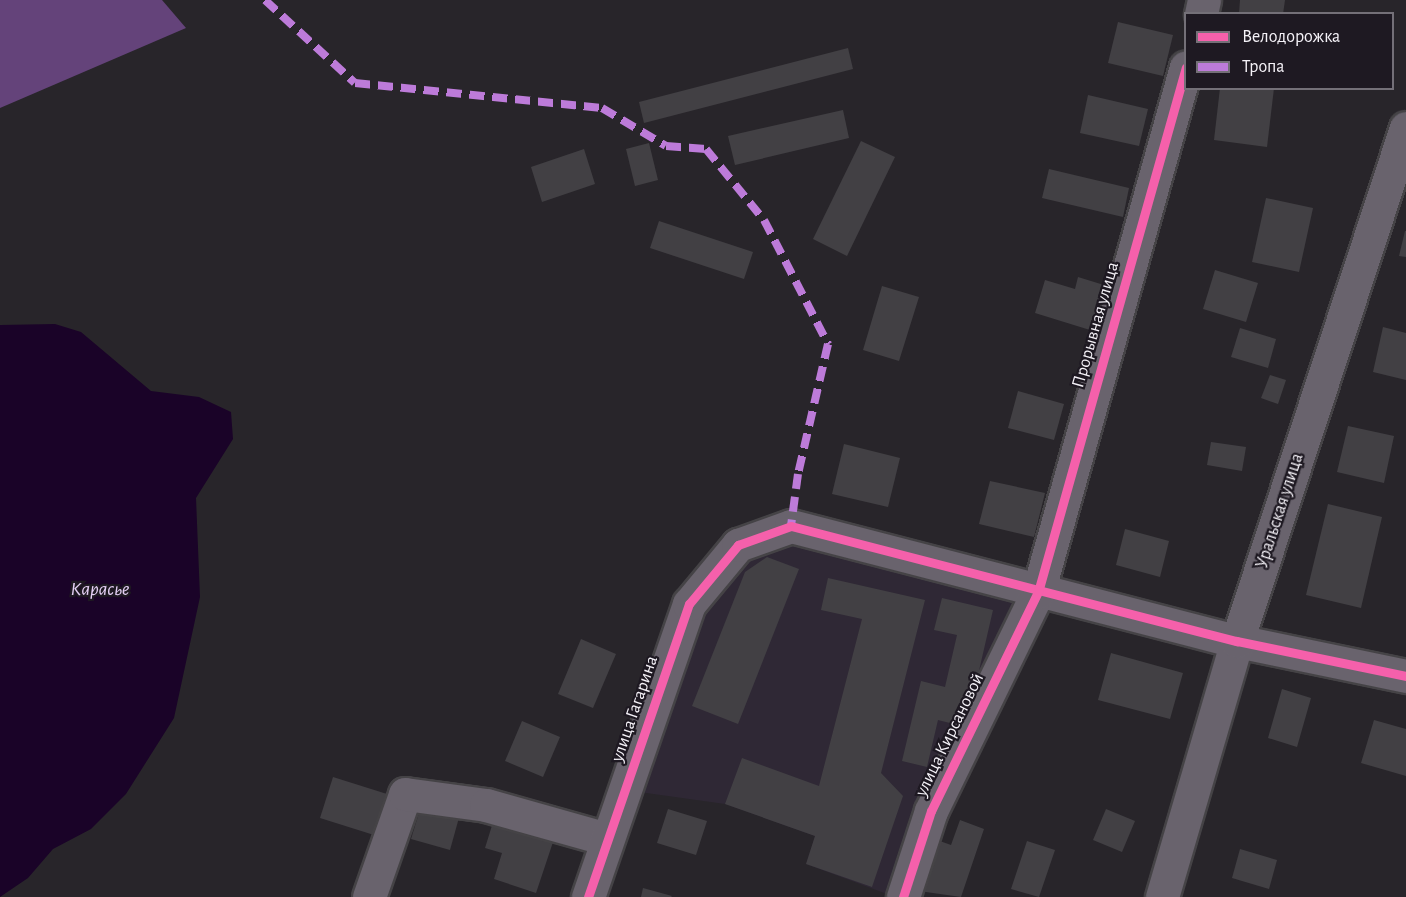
<!DOCTYPE html>
<html>
<head>
<meta charset="utf-8">
<style>
	body { margin:0 }
	#map { position:relative; width:1406px; height:897px; overflow:hidden; background:#28252a; font-family:"Alegreya Sans",sans-serif }
	div>[style] { position:absolute }
	.built>* { inset:0; background:#2f2835 }
	.forest>* { inset:0; background:#64437a }
	.water>* { inset:0; background:#1a0328 }
	.building>* { inset:0; background:#424044 }
	.roads { filter:drop-shadow(2px 0 #454346) drop-shadow(-2px 0 #454346) drop-shadow(0 2px #454346) drop-shadow(0 -2px #454346) }
	.minor>* { height:33px; margin:-16.5px; padding:0 16.5px; transform-origin:16.5px; border-radius:16.5px; background:#69636d }
	.quiet>* { height:8px; margin-top:-4px; transform-origin:0; background:repeating-linear-gradient(90deg,#bd7bd9 0 15px,transparent 0 23px) }
	.cycleway>* { height:9px; margin:-4.5px; padding:0 4.5px; transform-origin:4.5px; border-radius:4.5px; background:#f560ab }
	span { translate:-50% -50%; white-space:nowrap; text-align:center; line-height:1.15; -webkit-text-stroke:4.5px #1e1922; paint-order:stroke }
	.street-label { font-size:18px; color:#f5f2f8 }
	.water-label { font-size:20px; color:#e4cff4; font-style:italic }
	.legend { position:absolute; left:1184px; top:12px; width:210px; height:78px; box-sizing:border-box; background:#1e1922; border:2px solid #747078; margin:0; padding:8px 10px; list-style:none; font-size:18px; color:#f5f2f8 }
	.legend li { display:flex; align-items:center; gap:12px; height:30px }
	.legend b { width:30px; border:2px solid #747078 }
</style>
</head>
<body>
<div id="map">
	<div class="built">
		<div style="clip-path:polygon(792px 531px,1029px 596px,895px 897px,806px 864px,815px 836px,725px 804px,632px 791px,695px 607px,742px 553px)"></div>
	</div>
	<div class="forest">
		<div style="clip-path:polygon(0 0,162px 0,186px 28px,0 108px)"></div>
	</div>
	<div class="water">
		<div style="clip-path:polygon(55px 324px,81px 332px,151px 391px,199px 397px,231px 412px,233px 439px,196px 498px,200px 597px,174px 718px,126px 794px,91px 829px,53px 849px,28px 878px,0 897px,0 325px)"></div>
	</div>
	<div class="building">
		<div style="clip-path:polygon(1240px 0,1285px 0,1283px 14px,1239px 14px)"></div>
		<div style="clip-path:polygon(1118px 22px,1173px 35px,1163px 76px,1108px 63px)"></div>
		<div style="clip-path:polygon(848px 48px,853px 69px,644px 123px,639px 102px)"></div>
		<div style="clip-path:polygon(1220px 88px,1274px 88px,1267px 147px,1214px 140px)"></div>
		<div style="clip-path:polygon(1088px 95px,1148px 109px,1139px 146px,1080px 133px)"></div>
		<div style="clip-path:polygon(843px 110px,849px 138px,735px 165px,728px 136px)"></div>
		<div style="clip-path:polygon(861px 141px,895px 157px,847px 256px,813px 239px)"></div>
		<div style="clip-path:polygon(649px 143px,658px 180px,635px 186px,626px 149px)"></div>
		<div style="clip-path:polygon(584px 149px,595px 184px,542px 202px,531px 167px)"></div>
		<div style="clip-path:polygon(1049px 169px,1129px 188px,1123px 217px,1042px 198px)"></div>
		<div style="clip-path:polygon(1266px 198px,1313px 208px,1299px 272px,1252px 262px)"></div>
		<div style="clip-path:polygon(659px 221px,753px 252px,744px 279px,650px 248px)"></div>
		<div style="clip-path:polygon(1405px 231px,1406px 231px,1406px 257px,1399px 256px)"></div>
		<div style="clip-path:polygon(1215px 270px,1258px 283px,1246px 322px,1203px 309px)"></div>
		<div style="clip-path:polygon(1078px 277px,1104px 285px,1090px 330px,1035px 313px,1045px 280px,1075px 289px)"></div>
		<div style="clip-path:polygon(882px 286px,919px 297px,899px 361px,863px 350px)"></div>
		<div style="clip-path:polygon(1383px 327px,1406px 333px,1406px 380px,1373px 372px)"></div>
		<div style="clip-path:polygon(1240px 328px,1276px 339px,1268px 368px,1231px 357px)"></div>
		<div style="clip-path:polygon(1270px 375px,1286px 380px,1278px 404px,1261px 398px)"></div>
		<div style="clip-path:polygon(1018px 391px,1064px 404px,1054px 440px,1008px 428px)"></div>
		<div style="clip-path:polygon(1348px 426px,1394px 436px,1384px 483px,1337px 472px)"></div>
		<div style="clip-path:polygon(1211px 442px,1246px 447px,1242px 471px,1207px 465px)"></div>
		<div style="clip-path:polygon(844px 444px,900px 458px,888px 507px,832px 494px)"></div>
		<div style="clip-path:polygon(990px 481px,1045px 493px,1034px 537px,979px 524px)"></div>
		<div style="clip-path:polygon(1328px 504px,1382px 517px,1361px 608px,1306px 595px)"></div>
		<div style="clip-path:polygon(1125px 529px,1169px 541px,1160px 577px,1116px 565px)"></div>
		<div style="clip-path:polygon(767px 557px,799px 569px,738px 724px,692px 706px,745px 572px)"></div>
		<div style="clip-path:polygon(828px 578px,925px 600px,881px 773px,903px 796px,872px 887px,806px 864px,815px 836px,725px 804px,742px 758px,819px 786px,862px 619px,821px 610px)"></div>
		<div style="clip-path:polygon(942px 598px,993px 610px,966px 727px,938px 720px,927px 767px,902px 761px,921px 681px,945px 687px,957px 635px,934px 630px)"></div>
		<div style="clip-path:polygon(581px 639px,616px 654px,593px 708px,558px 694px)"></div>
		<div style="clip-path:polygon(1111px 653px,1183px 673px,1170px 719px,1098px 700px)"></div>
		<div style="clip-path:polygon(1282px 689px,1311px 698px,1297px 747px,1268px 738px)"></div>
		<div style="clip-path:polygon(1374px 720px,1406px 729px,1406px 776px,1361px 763px)"></div>
		<div style="clip-path:polygon(522px 721px,560px 737px,543px 777px,505px 761px)"></div>
		<div style="clip-path:polygon(333px 777px,387px 794px,374px 835px,320px 818px)"></div>
		<div style="clip-path:polygon(422px 803px,460px 814px,450px 850px,411px 839px)"></div>
		<div style="clip-path:polygon(668px 809px,707px 821px,696px 855px,657px 843px)"></div>
		<div style="clip-path:polygon(1106px 809px,1135px 821px,1122px 852px,1093px 840px)"></div>
		<div style="clip-path:polygon(494px 819px,554px 839px,536px 893px,494px 879px,502px 853px,485px 848px)"></div>
		<div style="clip-path:polygon(960px 820px,984px 829px,961px 897px,919px 891px,937px 840px,951px 845px)"></div>
		<div style="clip-path:polygon(1027px 841px,1055px 850px,1039px 897px,1011px 889px)"></div>
		<div style="clip-path:polygon(1240px 849px,1277px 860px,1269px 889px,1232px 878px)"></div>
		<div style="clip-path:polygon(643px 888px,672px 896px,671px 897px,641px 897px)"></div>
	</div>
	<div class="roads">
		<div class="minor">
			<div style="left:1201px;top:14px;width:14px;rotate:-78deg"></div>
			<div style="left:369px;top:897px;width:109px;rotate:-70.7deg"></div>
			<div style="left:405px;top:794px;width:82px;rotate:7.7deg"></div>
			<div style="left:486px;top:805px;width:126px;rotate:15.7deg"></div>
			<div style="left:588px;top:897px;width:310px;rotate:-71deg"></div>
			<div style="left:689px;top:604px;width:77px;rotate:-50.3deg"></div>
			<div style="left:738px;top:545px;width:56px;rotate:-19.7deg"></div>
			<div style="left:791px;top:526px;width:461px;rotate:14.5deg"></div>
			<div style="left:1237px;top:641px;width:173px;rotate:11.7deg"></div>
			<div style="left:903px;top:897px;width:90px;rotate:-72deg"></div>
			<div style="left:931px;top:811px;width:244px;rotate:-64deg"></div>
			<div style="left:1038px;top:592px;width:545px;rotate:-74.26deg"></div>
			<div style="left:1162px;top:897px;width:267px;rotate:-73.7deg"></div>
			<div style="left:1237px;top:641px;width:540px;rotate:-71.77deg"></div>
		</div>
	</div>
	<div class="quiet">
		<div style="left:265px;top:0;width:122px;rotate:42.7deg"></div>
		<div style="left:355px;top:83px;width:248px;rotate:5.8deg"></div>
		<div style="left:602px;top:108px;width:74px;rotate:30.7deg"></div>
		<div style="left:666px;top:146px;width:40px;rotate:4.3deg"></div>
		<div style="left:706px;top:149px;width:92px;rotate:50.8deg"></div>
		<div style="left:764px;top:220px;width:140px;rotate:62.7deg"></div>
		<div style="left:828px;top:344px;width:133px;rotate:103deg"></div>
		<div style="left:798px;top:474px;width:52px;rotate:97.7deg"></div>
	</div>
	<div class="cycleway">
		<div style="left:588px;top:897px;width:310px;rotate:-71deg"></div>
		<div style="left:689px;top:604px;width:77px;rotate:-50.3deg"></div>
		<div style="left:738px;top:545px;width:56px;rotate:-19.7deg"></div>
		<div style="left:791px;top:526px;width:461px;rotate:14.5deg"></div>
		<div style="left:1237px;top:641px;width:173px;rotate:11.7deg"></div>
		<div style="left:903px;top:897px;width:90px;rotate:-72deg"></div>
		<div style="left:931px;top:811px;width:244px;rotate:-64deg"></div>
		<div style="left:1038px;top:592px;width:545px;rotate:-74.26deg"></div>
	</div>
	<div class="street-label">
		<span style="left:1096px;top:325px;rotate:-74deg">Прорывная улица</span>
		<span style="left:1280px;top:511px;rotate:-72deg">Уральская улица</span>
		<span style="left:635px;top:709px;rotate:-71deg">улица Гагарина</span>
		<span style="left:950px;top:735px;rotate:-64deg">улица Кирсановой</span>
	</div>
	<div class="water-label">
		<span style="left:100px;top:589px">Карасье</span>
	</div>
	<ul class="legend">
	<li><b style="height:8px;background:#f560ab"></b>Велодорожка</li>
	<li><b style="height:8px;background:#bd7bd9"></b>Тропа</li>
	</ul>
</div>
</body>
</html>
